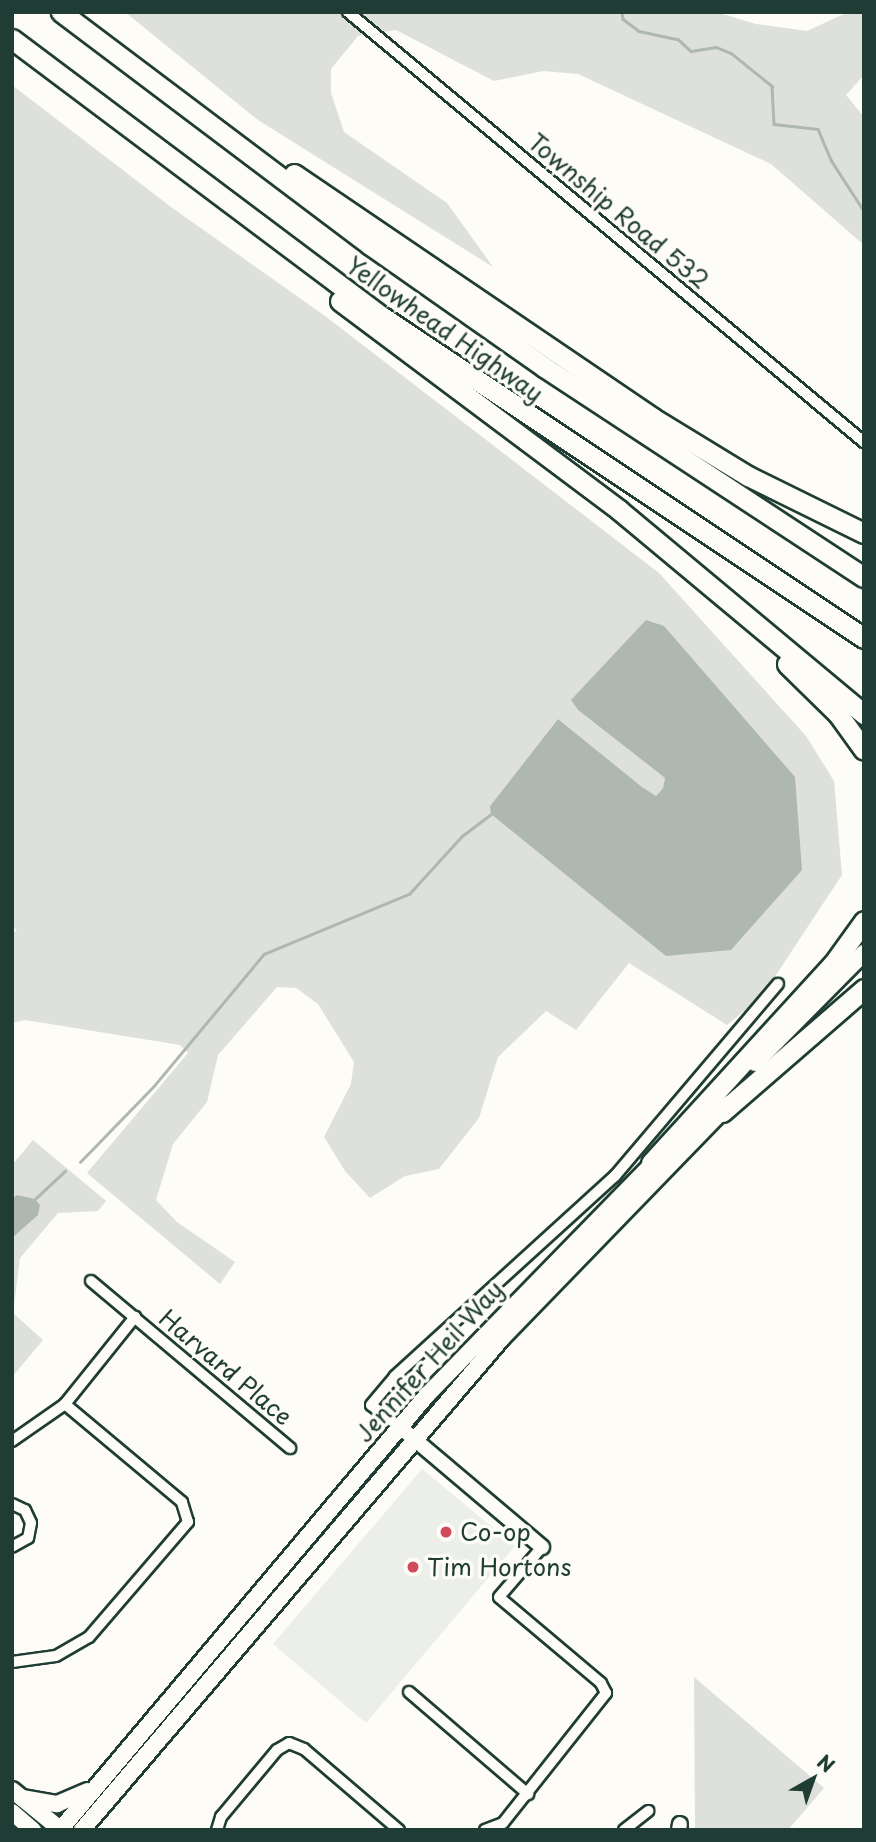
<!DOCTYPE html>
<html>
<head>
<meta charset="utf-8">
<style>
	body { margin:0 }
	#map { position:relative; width:876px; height:1842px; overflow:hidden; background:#fdfcf7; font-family:"Playpen Sans",sans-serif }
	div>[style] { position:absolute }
	.built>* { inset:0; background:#eceee9 }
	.green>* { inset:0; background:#dde0db }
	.water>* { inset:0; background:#aeb8b1 }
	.stream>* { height:2.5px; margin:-1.25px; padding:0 1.25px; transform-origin:1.25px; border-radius:1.25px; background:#aeb8b1 }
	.roads { filter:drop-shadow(2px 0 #1f3d34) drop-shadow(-2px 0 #1f3d34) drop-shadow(0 2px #1f3d34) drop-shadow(0 -2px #1f3d34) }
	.minor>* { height:10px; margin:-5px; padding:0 5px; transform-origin:5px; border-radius:5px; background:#fdfcf7 }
	.tertiary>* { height:14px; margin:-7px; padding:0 7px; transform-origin:7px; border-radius:7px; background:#fdfcf7 }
	.secondary>* { height:16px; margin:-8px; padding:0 8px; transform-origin:8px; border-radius:8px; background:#fdfcf7 }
	.motorway>* { height:19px; margin:-9.5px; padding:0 9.5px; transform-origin:9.5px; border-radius:9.5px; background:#fdfcf7 }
	.dots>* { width:19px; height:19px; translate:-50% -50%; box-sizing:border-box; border:4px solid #fdfcf7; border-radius:50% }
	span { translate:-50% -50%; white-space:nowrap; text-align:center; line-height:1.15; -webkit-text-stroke:7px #fdfcf7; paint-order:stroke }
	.street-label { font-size:24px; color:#1f3d34 }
	.poi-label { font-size:24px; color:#1f3d34 }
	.left { translate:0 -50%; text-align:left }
	.frame { position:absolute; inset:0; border:14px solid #1f3d34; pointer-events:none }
	.north { position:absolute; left:778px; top:1744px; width:70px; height:70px; -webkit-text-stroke:5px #fdfcf7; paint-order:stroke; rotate:40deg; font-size:19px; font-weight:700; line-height:28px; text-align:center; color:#1f3d34 }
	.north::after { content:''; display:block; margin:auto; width:24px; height:32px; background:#1f3d34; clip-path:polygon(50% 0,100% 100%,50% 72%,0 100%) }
</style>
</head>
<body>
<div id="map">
	<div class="built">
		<div style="clip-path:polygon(422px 1469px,515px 1546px,366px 1723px,273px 1644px)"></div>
	</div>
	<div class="green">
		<div style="clip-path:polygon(125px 12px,716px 12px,756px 24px,807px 31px,848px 12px,864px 12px,864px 75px,846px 95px,864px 117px,864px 245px,771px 164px,578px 74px,543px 71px,494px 81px,396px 30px,358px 36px,331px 69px,331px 93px,344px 132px,447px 203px,493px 267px,258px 120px)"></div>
		<div style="clip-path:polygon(evenodd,12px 85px,171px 207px,325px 316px,659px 573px,806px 736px,834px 781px,842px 875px,762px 996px,727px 1025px,629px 963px,576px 1030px,546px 1011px,498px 1057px,479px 1118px,439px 1169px,405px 1176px,370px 1198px,345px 1171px,324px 1137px,351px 1084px,354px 1062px,318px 1004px,296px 988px,277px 987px,218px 1055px,207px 1102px,173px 1144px,156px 1200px,177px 1222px,235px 1262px,220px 1284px,87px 1173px,188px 1053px,180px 1045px,25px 1020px,12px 1023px,12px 929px,17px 933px,12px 922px,12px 85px,571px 700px,802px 870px,666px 956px,490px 806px,558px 719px,642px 787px,656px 796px,663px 788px,665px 778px,578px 710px,571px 700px)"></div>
		<div style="clip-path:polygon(33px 1140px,106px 1201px,98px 1211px,58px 1213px,20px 1258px,13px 1313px,43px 1340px,12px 1377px,12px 1165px)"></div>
		<div style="clip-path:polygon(694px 1677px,824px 1788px,788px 1830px,695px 1830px)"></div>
	</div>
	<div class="water">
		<div style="clip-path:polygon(646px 620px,664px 626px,795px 777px,802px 870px,731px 950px,666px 956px,491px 814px,490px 806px,558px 719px,642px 787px,656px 796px,663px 788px,665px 778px,578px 710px,571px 700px)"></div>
		<div style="clip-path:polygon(17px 1195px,35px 1199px,40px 1205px,38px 1215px,12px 1238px,12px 1199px)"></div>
	</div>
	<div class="stream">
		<div style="left:565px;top:12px;width:14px"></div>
		<div style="left:622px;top:12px;width:7px;rotate:82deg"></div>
		<div style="left:623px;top:19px;width:20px;rotate:37deg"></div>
		<div style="left:639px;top:31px;width:40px;rotate:12deg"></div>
		<div style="left:678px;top:39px;width:18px;rotate:43deg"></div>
		<div style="left:691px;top:51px;width:25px;rotate:-9deg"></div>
		<div style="left:716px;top:47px;width:16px;rotate:22deg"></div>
		<div style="left:731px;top:53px;width:53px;rotate:38.8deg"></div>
		<div style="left:772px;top:86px;width:38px;rotate:87deg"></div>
		<div style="left:774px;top:124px;width:44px;rotate:6.5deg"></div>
		<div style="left:818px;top:129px;width:34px;rotate:67deg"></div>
		<div style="left:831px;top:160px;width:61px;rotate:57.1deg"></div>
		<div style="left:80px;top:1162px;width:105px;rotate:-45.8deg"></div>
		<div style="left:153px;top:1087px;width:173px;rotate:-50.2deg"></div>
		<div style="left:264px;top:954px;width:157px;rotate:-22.5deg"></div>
		<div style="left:409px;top:894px;width:79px;rotate:-47.6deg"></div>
		<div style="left:462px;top:836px;width:36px;rotate:-37deg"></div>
		<div style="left:35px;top:1199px;width:41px;rotate:-43deg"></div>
	</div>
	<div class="roads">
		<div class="minor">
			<div style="left:348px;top:12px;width:672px;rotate:39.81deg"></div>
			<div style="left:91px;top:1281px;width:260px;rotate:40deg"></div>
			<div style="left:400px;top:1427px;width:36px;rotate:-143deg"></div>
			<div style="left:371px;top:1405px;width:38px;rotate:-50deg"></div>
			<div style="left:395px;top:1376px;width:297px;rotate:-42.3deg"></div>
			<div style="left:615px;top:1176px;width:252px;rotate:-49.7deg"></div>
			<div style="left:12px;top:1441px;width:65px;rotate:-34.9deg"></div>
			<div style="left:65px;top:1404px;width:112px;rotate:-51.2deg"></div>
			<div style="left:12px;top:1504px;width:14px;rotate:25deg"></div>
			<div style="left:25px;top:1510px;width:14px;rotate:65deg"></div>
			<div style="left:31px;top:1523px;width:15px;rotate:101deg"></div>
			<div style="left:28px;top:1538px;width:18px;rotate:151deg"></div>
			<div style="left:12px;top:1662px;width:44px;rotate:-7.8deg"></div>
			<div style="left:56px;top:1656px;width:38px;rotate:-30deg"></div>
			<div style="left:89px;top:1637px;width:152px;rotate:-49.3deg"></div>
			<div style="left:188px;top:1522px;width:21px;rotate:-107deg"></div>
			<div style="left:182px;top:1502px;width:153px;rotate:-140.1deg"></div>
			<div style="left:409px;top:1692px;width:157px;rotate:40.6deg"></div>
			<div style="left:217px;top:1830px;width:14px;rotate:-73deg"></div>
			<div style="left:221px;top:1817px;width:87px;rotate:-50.1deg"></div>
			<div style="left:277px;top:1750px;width:14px;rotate:-30deg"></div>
			<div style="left:289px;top:1743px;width:16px;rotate:22deg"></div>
			<div style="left:304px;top:1749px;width:125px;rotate:40.5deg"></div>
			<div style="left:485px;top:1830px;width:19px;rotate:-21deg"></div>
			<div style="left:503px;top:1823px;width:166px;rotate:-51.6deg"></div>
			<div style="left:606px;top:1693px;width:11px;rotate:-117deg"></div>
			<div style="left:601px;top:1683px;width:133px;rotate:-139.9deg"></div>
			<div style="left:499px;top:1597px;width:66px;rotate:-49.3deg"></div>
			<div style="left:624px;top:1830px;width:31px;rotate:-38deg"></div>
		</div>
		<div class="tertiary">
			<div style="left:400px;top:1427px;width:186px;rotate:40.2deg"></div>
			<div style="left:679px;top:1830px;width:6px;rotate:-81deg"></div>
		</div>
		<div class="secondary">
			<div style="left:755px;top:1063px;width:155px;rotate:-45.3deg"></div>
			<div style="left:12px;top:1790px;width:63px;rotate:39.2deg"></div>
			<div style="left:22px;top:1798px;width:36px;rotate:10deg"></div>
			<div style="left:57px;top:1804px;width:33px;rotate:-23deg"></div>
			<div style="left:12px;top:1812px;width:28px;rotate:41deg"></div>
			<div style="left:60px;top:1830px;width:569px;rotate:-49.85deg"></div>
			<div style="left:427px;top:1395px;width:332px;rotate:-45.7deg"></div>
			<div style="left:82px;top:1830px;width:645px;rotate:-49.52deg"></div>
			<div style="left:501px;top:1339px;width:327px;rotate:-45.9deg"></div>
		</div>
		<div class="motorway">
			<div style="left:61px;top:12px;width:387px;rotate:37deg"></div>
			<div style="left:370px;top:245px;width:213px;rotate:35deg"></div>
			<div style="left:544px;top:367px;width:383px;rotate:33.3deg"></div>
			<div style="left:12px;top:39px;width:465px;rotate:36.9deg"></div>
			<div style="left:384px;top:318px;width:577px;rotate:33.69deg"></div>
			<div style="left:294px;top:174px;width:434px;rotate:34.2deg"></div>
			<div style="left:653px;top:418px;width:111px;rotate:31.4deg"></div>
			<div style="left:748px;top:476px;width:129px;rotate:26.2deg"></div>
			<div style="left:340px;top:301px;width:349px;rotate:36.8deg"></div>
			<div style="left:619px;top:510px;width:319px;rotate:39.8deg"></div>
			<div style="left:787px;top:664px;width:71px;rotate:44.4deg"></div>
			<div style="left:838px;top:714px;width:44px;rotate:54.2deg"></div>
			<div style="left:722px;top:1112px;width:188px;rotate:-40.9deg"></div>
			<div style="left:651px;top:1163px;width:270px;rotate:-47.6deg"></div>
			<div style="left:833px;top:964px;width:53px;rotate:-54.2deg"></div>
		</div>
	</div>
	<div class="dots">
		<div style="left:446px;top:1532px;background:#d1495b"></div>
		<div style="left:413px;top:1567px;background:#d1495b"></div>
	</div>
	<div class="street-label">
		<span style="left:619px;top:211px;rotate:40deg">Township Road 532</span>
		<span style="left:445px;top:329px;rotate:35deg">Yellowhead Highway</span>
		<span style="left:429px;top:1361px;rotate:-48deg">Jennifer Heil Way</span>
		<span style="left:226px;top:1367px;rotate:40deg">Harvard Place</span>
	</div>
	<div class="poi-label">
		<span class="left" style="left:460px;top:1532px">Co-op</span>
		<span class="left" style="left:427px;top:1567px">Tim Hortons</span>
	</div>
	<div class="frame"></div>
	<div class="north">N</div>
</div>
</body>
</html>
